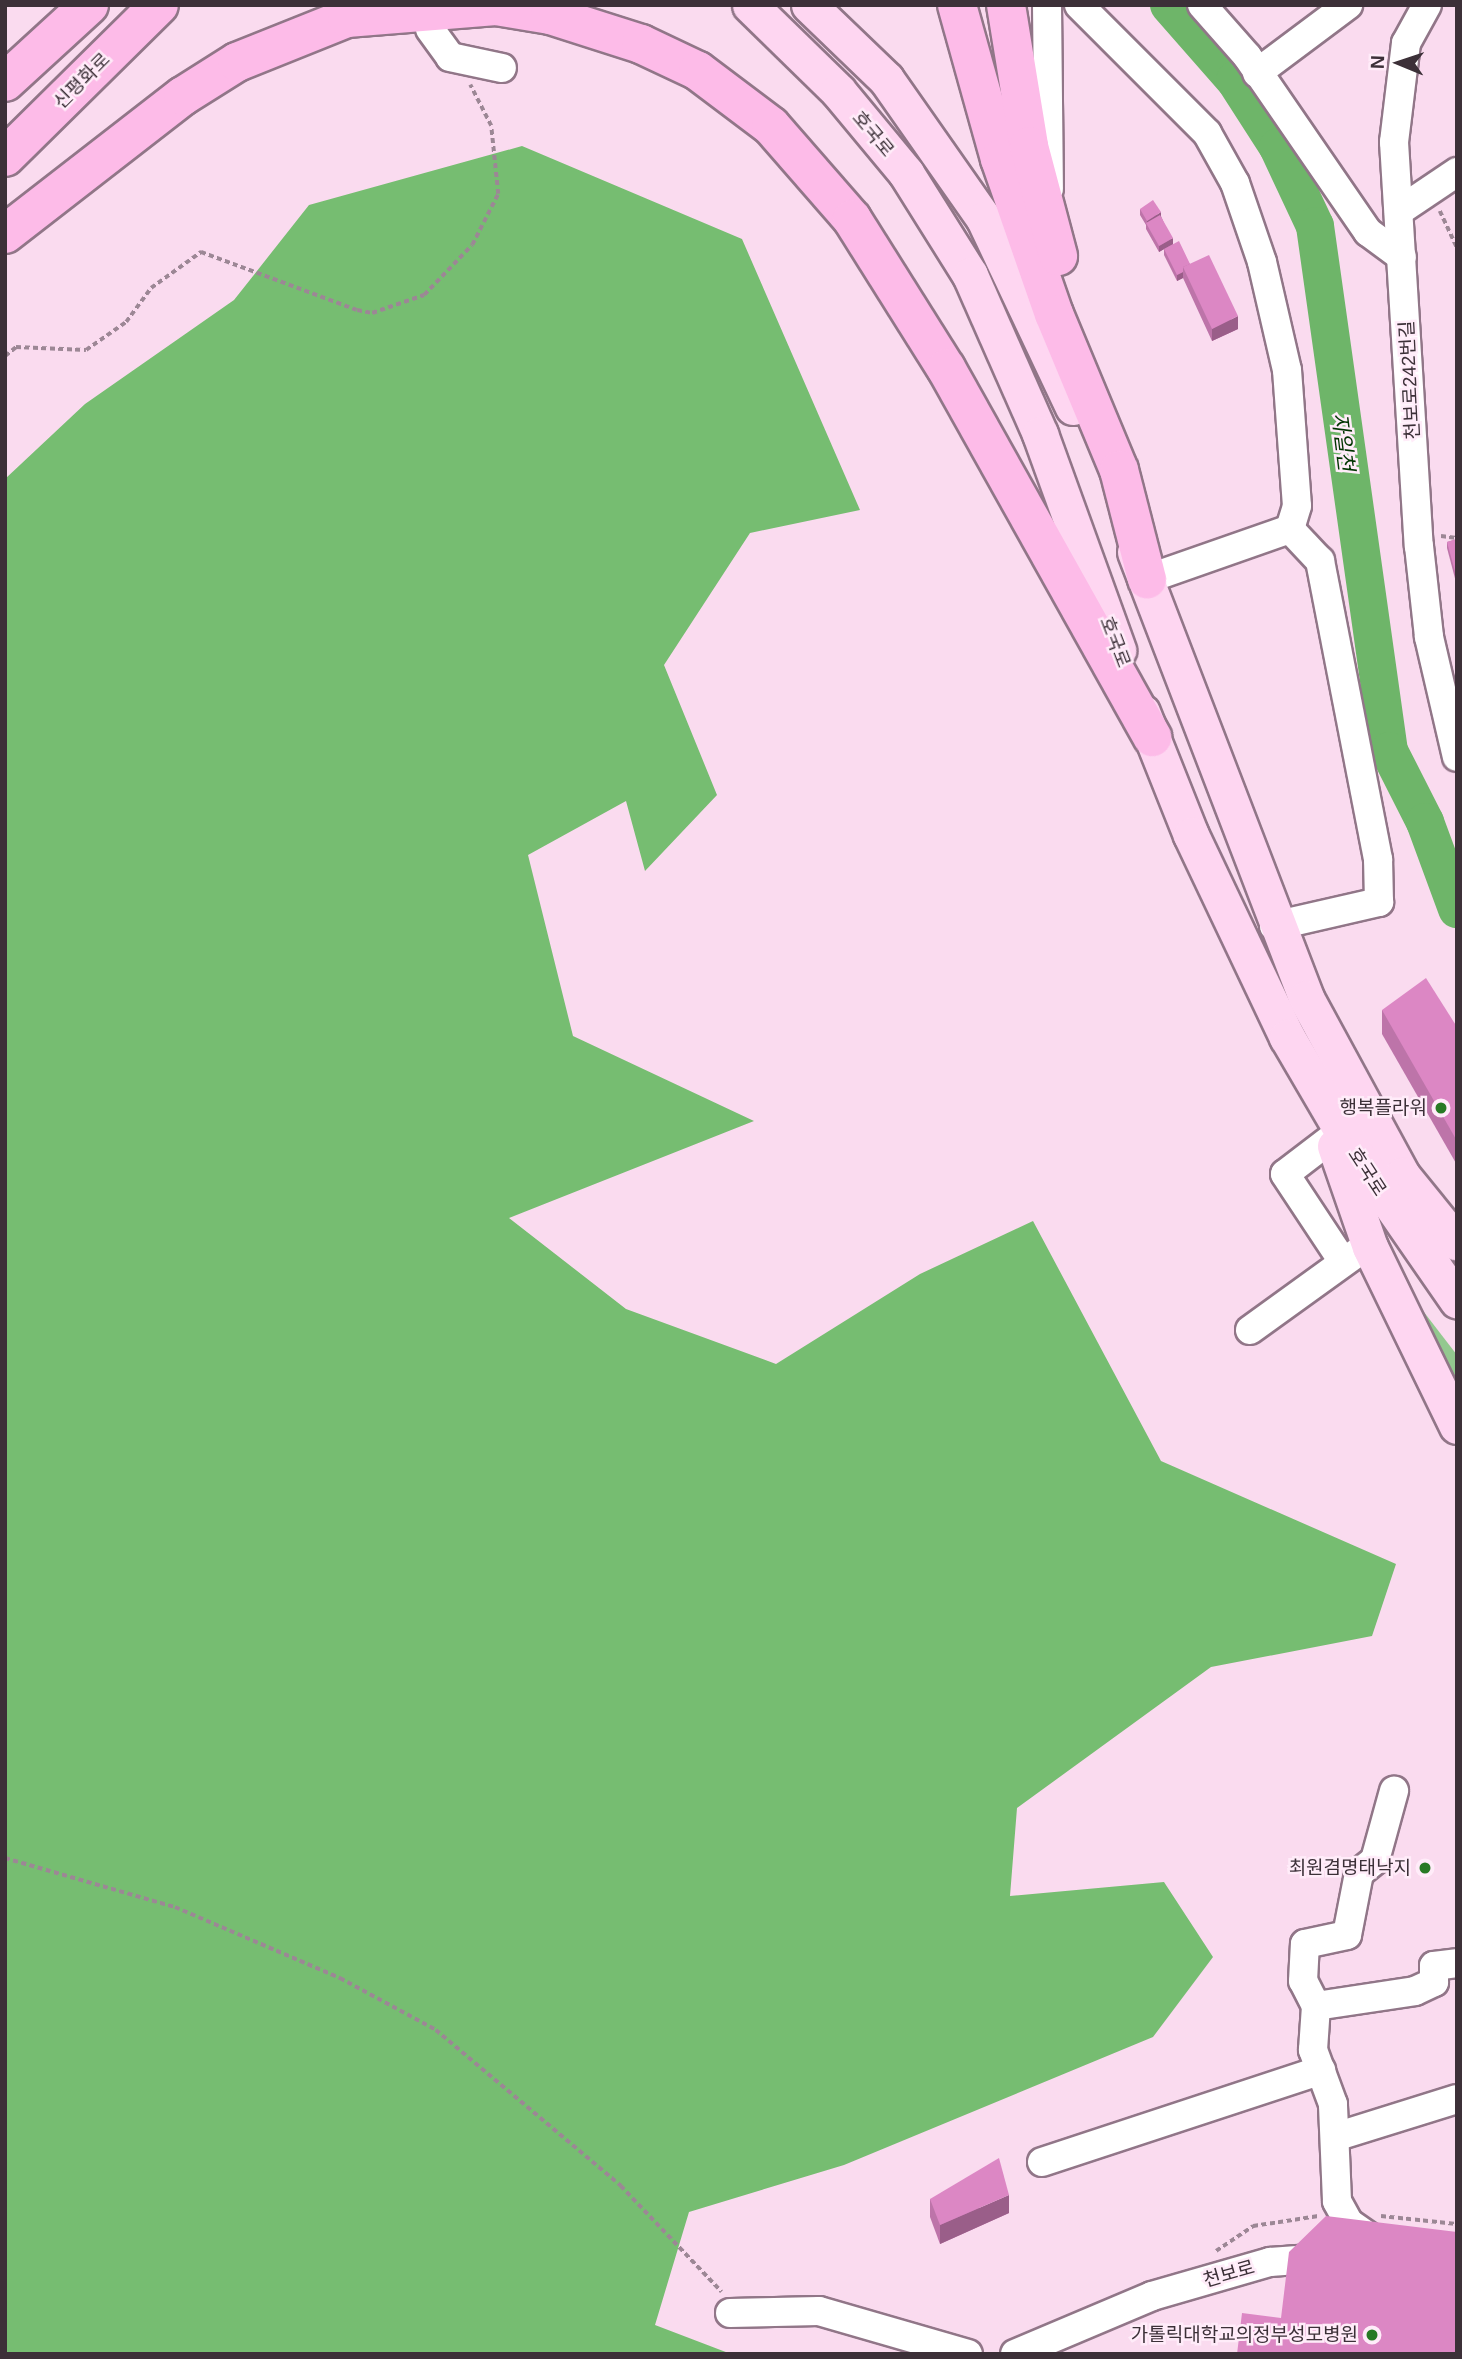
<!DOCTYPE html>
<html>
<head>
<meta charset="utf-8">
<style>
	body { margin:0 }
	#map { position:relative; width:1462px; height:2359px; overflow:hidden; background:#fadbef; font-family:Helvetica,"Noto Sans KR",sans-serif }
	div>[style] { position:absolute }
	.green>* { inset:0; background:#93c88f }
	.forest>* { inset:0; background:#76bd71 }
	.river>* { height:38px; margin:-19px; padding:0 19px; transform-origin:19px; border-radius:19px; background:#6eb569 }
	.path>* { height:3.5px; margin-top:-1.75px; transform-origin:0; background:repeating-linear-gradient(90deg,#9c8795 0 5px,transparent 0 8.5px) }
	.roads { filter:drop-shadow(2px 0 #917688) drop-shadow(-2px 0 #917688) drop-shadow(0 2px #917688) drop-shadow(0 -2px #917688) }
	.minor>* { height:28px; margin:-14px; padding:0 14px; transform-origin:14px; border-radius:14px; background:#fff }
	.major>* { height:35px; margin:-17.5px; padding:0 17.5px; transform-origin:17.5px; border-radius:17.5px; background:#fed6f1 }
	.highway>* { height:38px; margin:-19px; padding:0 19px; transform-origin:19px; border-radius:19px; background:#fdbbe8 }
	.wall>* { inset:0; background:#bd74a9 }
	.shaded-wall>* { inset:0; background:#9a5e89 }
	.building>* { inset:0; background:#dc87c4 }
	.dots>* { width:19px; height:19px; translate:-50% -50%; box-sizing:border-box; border:4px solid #ffecf9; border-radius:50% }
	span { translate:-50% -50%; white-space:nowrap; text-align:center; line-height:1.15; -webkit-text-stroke:5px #ffecf9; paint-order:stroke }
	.street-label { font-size:19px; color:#3c3038 }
	.poi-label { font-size:19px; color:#3c3038 }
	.right { translate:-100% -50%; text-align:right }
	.water-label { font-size:21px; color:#013501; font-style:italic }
	.frame { position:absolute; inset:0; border:7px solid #3c3038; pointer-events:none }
	.north { position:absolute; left:1364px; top:28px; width:70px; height:70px; -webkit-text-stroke:5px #ffecf9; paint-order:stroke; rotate:272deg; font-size:19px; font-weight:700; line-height:28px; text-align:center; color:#3c3038 }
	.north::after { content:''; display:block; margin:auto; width:24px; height:32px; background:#3c3038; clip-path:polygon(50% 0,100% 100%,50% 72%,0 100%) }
</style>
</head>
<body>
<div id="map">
	<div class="green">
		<div style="clip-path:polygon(1410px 1294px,1457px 1355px,1457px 1401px)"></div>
	</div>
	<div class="forest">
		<div style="clip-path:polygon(522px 146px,742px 239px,860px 510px,750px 533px,664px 665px,717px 795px,645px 871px,626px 801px,528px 855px,573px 1036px,754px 1121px,509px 1218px,626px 1309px,776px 1364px,920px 1274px,1033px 1221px,1161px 1461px,1396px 1564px,1372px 1636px,1211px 1667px,1017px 1808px,1010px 1896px,1164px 1882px,1213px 1957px,1153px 2037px,844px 2165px,689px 2212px,655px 2325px,731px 2354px,5px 2354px,5px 479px,85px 404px,234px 300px,309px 205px)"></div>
	</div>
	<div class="river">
		<div style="left:1169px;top:5px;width:100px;rotate:48.7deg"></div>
		<div style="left:1235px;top:80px;width:80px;rotate:57.3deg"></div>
		<div style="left:1278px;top:147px;width:87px;rotate:64.9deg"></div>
		<div style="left:1315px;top:226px;width:530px;rotate:81.98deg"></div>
		<div style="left:1389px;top:751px;width:80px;rotate:63.1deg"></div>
		<div style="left:1425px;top:822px;width:93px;rotate:69.8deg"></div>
	</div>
	<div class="path">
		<div style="left:1440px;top:211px;width:40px;rotate:65deg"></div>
		<div style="left:5px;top:356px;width:14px;rotate:-39deg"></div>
		<div style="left:16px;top:347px;width:70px;rotate:2.5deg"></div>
		<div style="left:86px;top:350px;width:49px;rotate:-35deg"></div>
		<div style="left:126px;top:322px;width:42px;rotate:-53.7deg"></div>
		<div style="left:151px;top:288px;width:62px;rotate:-35.8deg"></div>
		<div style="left:201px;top:252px;width:166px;rotate:20.4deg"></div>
		<div style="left:357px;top:310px;width:15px;rotate:11deg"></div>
		<div style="left:372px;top:313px;width:55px;rotate:-19.1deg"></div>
		<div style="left:424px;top:295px;width:69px;rotate:-46.2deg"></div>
		<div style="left:472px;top:245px;width:57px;rotate:-63deg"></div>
		<div style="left:498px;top:194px;width:68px;rotate:-95.9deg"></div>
		<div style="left:491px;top:126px;width:46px;rotate:-117.1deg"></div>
		<div style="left:1441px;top:536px;width:16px;rotate:7deg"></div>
		<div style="left:5px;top:1858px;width:177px;rotate:16.1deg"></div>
		<div style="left:175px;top:1907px;width:180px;rotate:23.3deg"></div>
		<div style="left:340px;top:1978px;width:109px;rotate:28.4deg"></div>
		<div style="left:436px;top:2030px;width:242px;rotate:40.1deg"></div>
		<div style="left:621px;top:2186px;width:146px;rotate:46.4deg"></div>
		<div style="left:1381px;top:2216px;width:76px;rotate:6deg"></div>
		<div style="left:1216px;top:2251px;width:45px;rotate:-34deg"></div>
		<div style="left:1253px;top:2226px;width:66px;rotate:-8.7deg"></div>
	</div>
	<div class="roads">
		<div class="minor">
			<div style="left:1047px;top:5px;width:184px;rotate:89.4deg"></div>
			<div style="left:1079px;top:5px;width:181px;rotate:45deg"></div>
			<div style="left:1207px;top:133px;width:57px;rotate:60.8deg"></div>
			<div style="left:1235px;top:183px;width:83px;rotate:71.1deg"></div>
			<div style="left:1262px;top:262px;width:111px;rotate:77deg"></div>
			<div style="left:1287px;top:370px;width:136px;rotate:85.8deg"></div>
			<div style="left:1297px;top:506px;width:24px;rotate:107deg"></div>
			<div style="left:1290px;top:529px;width:151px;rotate:160.7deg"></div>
			<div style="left:1202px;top:5px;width:68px;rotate:48.6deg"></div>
			<div style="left:1247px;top:56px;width:214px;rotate:55.5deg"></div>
			<div style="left:1368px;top:232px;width:42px;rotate:36.3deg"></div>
			<div style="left:1427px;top:5px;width:43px;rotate:118.9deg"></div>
			<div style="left:1406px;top:43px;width:100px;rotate:96.9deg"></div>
			<div style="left:1394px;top:142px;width:405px;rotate:86.5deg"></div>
			<div style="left:1419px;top:546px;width:92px;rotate:83.7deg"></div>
			<div style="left:1429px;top:637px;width:123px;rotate:76.9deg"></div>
			<div style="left:430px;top:29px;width:34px;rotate:54deg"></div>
			<div style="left:450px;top:57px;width:53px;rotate:11.9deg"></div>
			<div style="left:1257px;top:73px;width:114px;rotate:-36.8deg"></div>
			<div style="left:1399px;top:211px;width:70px;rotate:-33.9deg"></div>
			<div style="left:1274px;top:926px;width:108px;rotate:-12.9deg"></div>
			<div style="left:1379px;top:902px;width:43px;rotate:-91.3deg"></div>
			<div style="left:1378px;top:859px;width:304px;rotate:-101deg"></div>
			<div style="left:1320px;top:561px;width:44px;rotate:-133.2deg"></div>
			<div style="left:1332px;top:1138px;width:59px;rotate:142.5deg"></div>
			<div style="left:1285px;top:1174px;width:103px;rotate:56.5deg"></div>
			<div style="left:1250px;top:1330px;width:133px;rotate:-35.8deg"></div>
			<div style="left:1316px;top:2006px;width:28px;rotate:-117deg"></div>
			<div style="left:1303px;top:1981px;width:37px;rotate:-87deg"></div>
			<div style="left:1305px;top:1944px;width:43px;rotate:-12.1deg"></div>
			<div style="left:1347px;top:1935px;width:63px;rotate:-79deg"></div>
			<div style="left:1359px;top:1873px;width:21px;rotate:-39deg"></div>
			<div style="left:1375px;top:1860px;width:72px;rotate:-74.6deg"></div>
			<div style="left:1335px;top:2137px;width:128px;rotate:-17.3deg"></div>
			<div style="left:1042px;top:2162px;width:294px;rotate:-18.2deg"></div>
			<div style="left:1375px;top:2241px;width:32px;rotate:-145deg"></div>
			<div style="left:1349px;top:2223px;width:25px;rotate:-119deg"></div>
			<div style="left:1337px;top:2201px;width:97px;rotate:-92.4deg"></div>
			<div style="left:1333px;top:2104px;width:58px;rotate:-110.3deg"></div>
			<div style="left:1313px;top:2050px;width:44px;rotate:-86.1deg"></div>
			<div style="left:1316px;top:2006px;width:100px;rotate:-8.6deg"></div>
			<div style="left:1415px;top:1991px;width:21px;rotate:-25deg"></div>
			<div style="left:1434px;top:1982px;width:16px;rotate:-90deg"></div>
			<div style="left:1434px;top:1966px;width:23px;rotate:-7deg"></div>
			<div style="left:730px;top:2313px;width:89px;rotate:-1.3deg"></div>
			<div style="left:819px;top:2311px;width:155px;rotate:16.1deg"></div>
			<div style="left:1015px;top:2354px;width:149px;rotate:-22.9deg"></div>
			<div style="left:1152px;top:2296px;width:123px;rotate:-16.1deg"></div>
			<div style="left:1270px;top:2262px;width:55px;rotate:-4.2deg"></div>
		</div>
		<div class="major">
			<div style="left:750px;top:5px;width:123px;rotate:44.3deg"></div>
			<div style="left:838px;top:91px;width:107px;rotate:50.3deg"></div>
			<div style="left:906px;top:173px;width:120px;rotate:57.9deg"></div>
			<div style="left:970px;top:275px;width:174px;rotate:66.2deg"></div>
			<div style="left:1040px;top:434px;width:230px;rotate:70.1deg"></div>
			<div style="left:809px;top:5px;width:107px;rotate:43.9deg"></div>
			<div style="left:886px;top:79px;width:171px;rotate:55deg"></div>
			<div style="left:984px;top:219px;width:208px;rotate:64.7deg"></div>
			<div style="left:1135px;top:552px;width:478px;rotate:69deg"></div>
			<div style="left:1306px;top:998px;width:201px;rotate:61.5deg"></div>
			<div style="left:1402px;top:1175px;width:87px;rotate:51deg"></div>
			<div style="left:1142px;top:712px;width:132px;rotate:68.3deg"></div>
			<div style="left:1191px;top:835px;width:224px;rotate:64.6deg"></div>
			<div style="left:1287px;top:1037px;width:131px;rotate:59.7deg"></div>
			<div style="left:1353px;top:1150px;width:183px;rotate:55.3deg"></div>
			<div style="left:1335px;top:1146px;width:107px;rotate:70.9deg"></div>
			<div style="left:1370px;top:1247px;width:199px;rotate:64.1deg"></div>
		</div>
		<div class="highway">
			<div style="left:957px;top:5px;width:160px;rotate:74.4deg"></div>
			<div style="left:1000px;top:159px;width:164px;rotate:70.8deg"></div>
			<div style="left:1054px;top:314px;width:169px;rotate:67.4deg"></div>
			<div style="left:1119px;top:470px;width:113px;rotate:75.6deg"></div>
			<div style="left:1006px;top:5px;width:143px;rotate:80.7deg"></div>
			<div style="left:1029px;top:146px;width:114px;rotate:75.2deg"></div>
			<div style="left:5px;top:82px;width:114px;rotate:-42.5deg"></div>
			<div style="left:5px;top:157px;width:216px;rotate:-44.6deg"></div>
			<div style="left:5px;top:234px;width:225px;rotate:-37.8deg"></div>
			<div style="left:183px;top:96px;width:64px;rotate:-32.2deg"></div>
			<div style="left:237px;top:62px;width:118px;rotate:-21.8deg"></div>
			<div style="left:347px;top:18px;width:149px;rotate:-4.6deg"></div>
			<div style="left:496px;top:6px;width:55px;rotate:9.5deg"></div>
			<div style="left:550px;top:15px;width:96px;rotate:17.7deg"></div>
			<div style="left:641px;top:44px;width:63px;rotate:25.3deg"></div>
			<div style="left:698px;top:71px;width:91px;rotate:37deg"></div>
			<div style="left:771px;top:126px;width:123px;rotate:48.9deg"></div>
			<div style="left:852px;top:219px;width:176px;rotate:57.8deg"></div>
			<div style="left:946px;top:368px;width:423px;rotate:60.8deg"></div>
		</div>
	</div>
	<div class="wall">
		<div style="clip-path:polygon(1140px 209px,1161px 216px,1173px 244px,1190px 264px,1238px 329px,1212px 341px,1183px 278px,1177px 281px,1164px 255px,1164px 249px,1159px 252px,1146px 229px,1146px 225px,1140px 215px)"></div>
		<div style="clip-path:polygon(1457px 539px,1457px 586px,1447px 548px,1447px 542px)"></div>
		<div style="clip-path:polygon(1382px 1010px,1457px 1027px,1457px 1165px,1382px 1034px)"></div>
		<div style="clip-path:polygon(930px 2199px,1009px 2213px,940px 2244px,930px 2217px)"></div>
	</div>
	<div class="shaded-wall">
		<div style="clip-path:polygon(1161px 212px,1161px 218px,1147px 225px,1147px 221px)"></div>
		<div style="clip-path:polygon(1173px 238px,1173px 244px,1159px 252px,1159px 246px)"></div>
		<div style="clip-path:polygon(1183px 272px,1183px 278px,1177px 281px,1177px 275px)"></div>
		<div style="clip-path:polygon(1238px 316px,1238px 329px,1212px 341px,1212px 329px)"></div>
		<div style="clip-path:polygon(1009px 2195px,1009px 2213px,940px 2244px,940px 2225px)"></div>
	</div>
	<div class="building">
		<div style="clip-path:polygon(1153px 200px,1161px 212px,1147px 221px,1140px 209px)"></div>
		<div style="clip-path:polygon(1160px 215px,1173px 238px,1159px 246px,1146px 223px)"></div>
		<div style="clip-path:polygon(1179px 241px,1190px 264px,1183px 267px,1183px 272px,1177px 275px,1164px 249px)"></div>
		<div style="clip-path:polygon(1209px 255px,1238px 316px,1212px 329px,1183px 267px)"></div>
		<div style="clip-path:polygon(1457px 539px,1457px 579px,1447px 542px)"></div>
		<div style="clip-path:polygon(1426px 978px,1457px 1027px,1457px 1141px,1382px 1010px)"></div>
		<div style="clip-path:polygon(999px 2158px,1009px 2195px,940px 2225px,930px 2199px)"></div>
		<div style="clip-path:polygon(1326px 2216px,1457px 2232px,1456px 2354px,1237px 2354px,1242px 2313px,1281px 2318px,1289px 2252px)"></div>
	</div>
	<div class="dots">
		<div style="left:1441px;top:1108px;background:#287a25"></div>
		<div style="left:1425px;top:1868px;background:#287a25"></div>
		<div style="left:1372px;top:2335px;background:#287a25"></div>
	</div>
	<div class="street-label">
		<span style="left:82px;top:81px;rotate:-45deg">신평화로</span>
		<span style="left:873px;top:134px;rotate:50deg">호국로</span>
		<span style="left:1410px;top:380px;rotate:-93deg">천보로242번길</span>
		<span style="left:1115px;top:642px;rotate:69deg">호국로</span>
		<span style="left:1367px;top:1172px;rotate:57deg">호국로</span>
		<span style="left:1229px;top:2274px;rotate:-16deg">천보로</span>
	</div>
	<div class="poi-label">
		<span class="right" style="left:1427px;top:1108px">행복플라워</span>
		<span class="right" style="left:1411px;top:1868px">최원겸명태낙지</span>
		<span class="right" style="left:1358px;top:2335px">가톨릭대학교의정부성모병원</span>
	</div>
	<div class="water-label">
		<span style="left:1343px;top:442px;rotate:83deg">자일천</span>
	</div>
	<div class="frame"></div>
	<div class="north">N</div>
</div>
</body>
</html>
